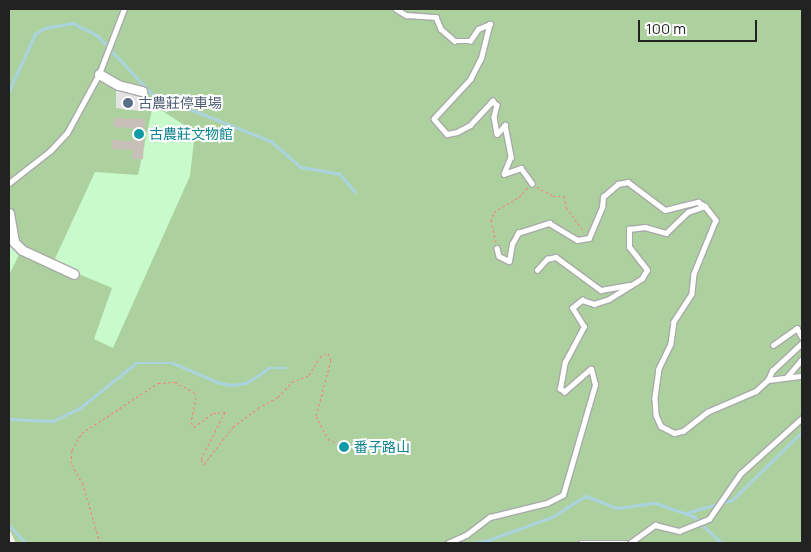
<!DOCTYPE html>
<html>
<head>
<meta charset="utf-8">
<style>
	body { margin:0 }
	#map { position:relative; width:811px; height:552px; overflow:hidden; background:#f2efe9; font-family:Manrope,"Noto Sans TC",sans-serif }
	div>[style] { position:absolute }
	.forest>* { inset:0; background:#add19e }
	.park>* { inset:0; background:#c8facc }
	.parking>* { inset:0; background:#e2e2e2 }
	.stream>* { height:2.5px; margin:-1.25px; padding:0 1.25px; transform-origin:1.25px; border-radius:1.25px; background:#aad3df }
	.building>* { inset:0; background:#c7bfb8 }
	.path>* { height:1px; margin-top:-0.5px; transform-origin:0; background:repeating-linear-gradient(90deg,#fa8072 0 2.5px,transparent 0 5px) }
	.roads { filter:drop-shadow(1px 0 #a9a9a9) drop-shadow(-1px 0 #a9a9a9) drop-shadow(0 1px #a9a9a9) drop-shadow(0 -1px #a9a9a9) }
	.service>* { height:4.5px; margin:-2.25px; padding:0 2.25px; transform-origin:2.25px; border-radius:2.25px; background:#fff }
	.minor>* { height:9px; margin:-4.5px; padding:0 4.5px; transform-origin:4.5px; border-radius:4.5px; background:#fff }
	.dots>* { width:14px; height:14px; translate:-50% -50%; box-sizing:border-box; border:2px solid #fff; border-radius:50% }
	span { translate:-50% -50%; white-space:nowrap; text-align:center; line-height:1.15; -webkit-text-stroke:4px #fff; paint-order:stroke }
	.service-label { font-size:14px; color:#4e5e75 }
	.left { translate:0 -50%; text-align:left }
	.culture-label { font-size:14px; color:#0d838f }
	.frame { position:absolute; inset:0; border:10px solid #222; pointer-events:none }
	.scale { position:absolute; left:638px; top:20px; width:119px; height:22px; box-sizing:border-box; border:2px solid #222; border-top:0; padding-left:6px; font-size:15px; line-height:18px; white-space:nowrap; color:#222; -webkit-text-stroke:4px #fff; paint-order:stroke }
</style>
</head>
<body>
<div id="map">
	<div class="forest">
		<div style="clip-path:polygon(9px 9px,802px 9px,802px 543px,16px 543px,9px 529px)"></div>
	</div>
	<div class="park">
		<div style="clip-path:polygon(153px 105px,195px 132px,190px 176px,113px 348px,94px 339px,112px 288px,53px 263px,95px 172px,138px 175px)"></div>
		<div style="clip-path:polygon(9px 236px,22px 249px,9px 275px)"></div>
	</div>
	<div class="parking">
		<div style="clip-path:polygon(116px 87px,139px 97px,139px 111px,116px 108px)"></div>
	</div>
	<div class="stream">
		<div style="left:9px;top:91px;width:63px;rotate:-65.5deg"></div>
		<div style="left:35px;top:34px;width:12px;rotate:-31deg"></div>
		<div style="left:45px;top:28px;width:28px;rotate:-10deg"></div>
		<div style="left:73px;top:23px;width:28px;rotate:27deg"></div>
		<div style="left:98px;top:36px;width:79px;rotate:47deg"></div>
		<div style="left:152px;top:94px;width:128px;rotate:21.6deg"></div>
		<div style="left:271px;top:141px;width:40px;rotate:41deg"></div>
		<div style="left:301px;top:167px;width:40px;rotate:10deg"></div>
		<div style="left:340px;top:174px;width:23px;rotate:49deg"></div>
		<div style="left:9px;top:419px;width:44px;rotate:2.6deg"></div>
		<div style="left:53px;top:421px;width:30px;rotate:-26deg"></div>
		<div style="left:80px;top:408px;width:72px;rotate:-38.8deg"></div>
		<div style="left:136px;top:363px;width:37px"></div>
		<div style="left:173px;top:363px;width:48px;rotate:23.4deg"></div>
		<div style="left:217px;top:382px;width:14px;rotate:12deg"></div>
		<div style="left:231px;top:385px;width:15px;rotate:-8deg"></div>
		<div style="left:246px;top:383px;width:27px;rotate:-33deg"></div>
		<div style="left:269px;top:368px;width:17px"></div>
		<div style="left:686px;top:513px;width:48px;rotate:-15.8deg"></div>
		<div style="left:732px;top:500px;width:98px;rotate:-44.2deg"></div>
		<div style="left:9px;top:525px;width:25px;rotate:47deg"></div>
		<div style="left:471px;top:543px;width:15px;rotate:-8deg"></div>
		<div style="left:486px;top:541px;width:70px;rotate:-20deg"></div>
		<div style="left:552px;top:517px;width:40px;rotate:-32deg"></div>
		<div style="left:586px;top:496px;width:34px;rotate:21deg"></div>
		<div style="left:618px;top:508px;width:37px;rotate:-8deg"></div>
		<div style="left:655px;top:503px;width:40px;rotate:18.9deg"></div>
		<div style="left:693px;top:516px;width:40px;rotate:43deg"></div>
	</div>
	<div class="building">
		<div style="clip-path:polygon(114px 118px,145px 119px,143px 159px,132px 159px,133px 150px,112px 149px,112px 140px,133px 141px,133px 128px,113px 127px)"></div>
	</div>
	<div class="path">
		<div style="left:537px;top:187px;width:18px;rotate:29deg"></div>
		<div style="left:553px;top:196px;width:11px"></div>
		<div style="left:564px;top:196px;width:11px;rotate:80deg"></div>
		<div style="left:566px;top:207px;width:31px;rotate:54deg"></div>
		<div style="left:496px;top:242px;width:22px;rotate:-103deg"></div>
		<div style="left:491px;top:221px;width:9px;rotate:-72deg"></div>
		<div style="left:494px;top:212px;width:29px;rotate:-31deg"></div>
		<div style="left:519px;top:197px;width:13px;rotate:-48deg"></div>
		<div style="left:100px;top:543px;width:61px;rotate:-106.1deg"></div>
		<div style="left:83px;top:484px;width:24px;rotate:-120deg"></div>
		<div style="left:71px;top:463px;width:13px;rotate:-86deg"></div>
		<div style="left:72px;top:450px;width:20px;rotate:-60deg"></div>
		<div style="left:82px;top:433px;width:91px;rotate:-33.3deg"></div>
		<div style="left:158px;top:383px;width:17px;rotate:-3deg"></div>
		<div style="left:175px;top:382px;width:21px;rotate:28deg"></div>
		<div style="left:194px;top:392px;width:5px;rotate:68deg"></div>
		<div style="left:196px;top:397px;width:25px;rotate:101deg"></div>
		<div style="left:191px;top:422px;width:6px;rotate:59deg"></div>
		<div style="left:194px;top:427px;width:24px;rotate:-36deg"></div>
		<div style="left:213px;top:413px;width:12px;rotate:-5deg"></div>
		<div style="left:225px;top:412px;width:53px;rotate:117.1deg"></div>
		<div style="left:201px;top:459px;width:6px;rotate:59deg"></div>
		<div style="left:204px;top:464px;width:47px;rotate:-51.9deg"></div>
		<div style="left:233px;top:427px;width:31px;rotate:-37deg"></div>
		<div style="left:258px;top:408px;width:23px;rotate:-29deg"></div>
		<div style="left:278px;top:397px;width:21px;rotate:-47deg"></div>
		<div style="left:292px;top:382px;width:18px;rotate:-22deg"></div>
		<div style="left:309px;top:375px;width:21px;rotate:-59deg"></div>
		<div style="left:320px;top:357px;width:9px;rotate:-27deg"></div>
		<div style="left:328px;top:353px;width:8px;rotate:67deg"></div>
		<div style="left:331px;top:360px;width:58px;rotate:105deg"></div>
		<div style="left:316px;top:416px;width:26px;rotate:62deg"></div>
		<div style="left:328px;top:439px;width:18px;rotate:27deg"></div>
	</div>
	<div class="roads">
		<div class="service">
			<div style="left:396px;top:9px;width:12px;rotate:31deg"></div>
			<div style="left:406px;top:15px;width:30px;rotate:4deg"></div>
			<div style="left:436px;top:17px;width:13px;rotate:67deg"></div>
			<div style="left:441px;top:29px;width:18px;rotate:41deg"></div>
			<div style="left:455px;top:41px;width:15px"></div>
			<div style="left:470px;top:41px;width:14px;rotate:-56deg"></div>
			<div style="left:478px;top:29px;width:13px;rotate:-23deg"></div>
			<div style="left:490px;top:24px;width:36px;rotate:104deg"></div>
			<div style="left:481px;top:59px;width:22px;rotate:117deg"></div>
			<div style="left:471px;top:79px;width:54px;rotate:132.8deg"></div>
			<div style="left:434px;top:119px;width:20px;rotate:49deg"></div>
			<div style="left:447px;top:134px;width:10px;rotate:-11deg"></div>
			<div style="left:457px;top:132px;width:15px;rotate:-28deg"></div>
			<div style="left:470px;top:125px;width:33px;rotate:-47deg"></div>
			<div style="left:492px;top:101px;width:6px;rotate:39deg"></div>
			<div style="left:497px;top:105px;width:12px;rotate:104deg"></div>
			<div style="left:494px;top:117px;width:17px;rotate:80deg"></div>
			<div style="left:497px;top:134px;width:12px;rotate:-48deg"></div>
			<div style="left:505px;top:125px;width:33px;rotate:79deg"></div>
			<div style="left:511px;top:157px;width:18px;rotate:112deg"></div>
			<div style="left:504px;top:174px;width:18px;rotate:-19deg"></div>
			<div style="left:521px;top:168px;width:19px;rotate:54deg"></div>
			<div style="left:9px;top:183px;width:52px;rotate:-38deg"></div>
			<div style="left:50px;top:151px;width:25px;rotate:-47deg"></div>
			<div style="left:67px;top:133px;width:67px;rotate:-61.5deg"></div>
			<div style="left:99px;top:74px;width:70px;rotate:-69deg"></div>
			<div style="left:497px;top:248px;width:8px;rotate:76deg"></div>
			<div style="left:499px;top:256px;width:11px;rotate:27deg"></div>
			<div style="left:509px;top:261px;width:17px;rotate:-80deg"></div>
			<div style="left:512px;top:244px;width:13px;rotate:-61deg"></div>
			<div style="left:518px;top:233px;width:33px;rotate:-18deg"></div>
			<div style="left:549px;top:223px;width:33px;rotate:31deg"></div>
			<div style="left:577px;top:240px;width:12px;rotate:-9deg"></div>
			<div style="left:589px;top:238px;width:34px;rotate:-67deg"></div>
			<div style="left:602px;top:207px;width:10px;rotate:-84deg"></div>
			<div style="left:603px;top:197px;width:20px;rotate:-41deg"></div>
			<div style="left:618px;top:184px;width:10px;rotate:-11deg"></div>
			<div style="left:628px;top:182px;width:46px;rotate:37.1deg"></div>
			<div style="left:665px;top:210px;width:34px;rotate:-14deg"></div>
			<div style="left:698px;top:202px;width:8px;rotate:30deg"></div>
			<div style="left:537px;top:270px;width:15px;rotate:-48deg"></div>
			<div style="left:547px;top:259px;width:9px;rotate:-13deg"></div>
			<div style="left:556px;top:257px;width:56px;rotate:36.3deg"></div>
			<div style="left:601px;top:290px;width:28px;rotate:-10deg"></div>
			<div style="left:773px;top:345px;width:29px;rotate:-35deg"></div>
			<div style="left:797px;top:328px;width:10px;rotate:61deg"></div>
			<div style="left:787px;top:377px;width:23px;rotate:-50deg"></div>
			<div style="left:768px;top:380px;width:10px;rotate:-66deg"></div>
			<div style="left:772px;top:371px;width:41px;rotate:-43deg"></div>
			<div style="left:448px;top:543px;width:20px;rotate:-24deg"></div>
			<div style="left:466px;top:535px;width:30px;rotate:-37deg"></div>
			<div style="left:490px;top:517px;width:59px;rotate:-13.8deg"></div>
			<div style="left:547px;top:503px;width:18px;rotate:-27deg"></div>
			<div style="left:563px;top:495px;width:115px;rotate:-73.8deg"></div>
			<div style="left:595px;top:385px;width:16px;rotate:-104deg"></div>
			<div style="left:591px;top:369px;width:35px;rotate:139deg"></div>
			<div style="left:565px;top:392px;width:6px;rotate:-149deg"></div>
			<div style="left:560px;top:389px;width:27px;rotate:-80deg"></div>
			<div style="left:565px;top:362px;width:40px;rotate:-62deg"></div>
			<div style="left:584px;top:327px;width:22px;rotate:-122deg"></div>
			<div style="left:572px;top:308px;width:13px;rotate:-39deg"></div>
			<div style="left:582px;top:300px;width:13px;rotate:18deg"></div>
			<div style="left:594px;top:304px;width:16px;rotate:-18deg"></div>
			<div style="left:609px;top:299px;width:39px;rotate:-32deg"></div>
			<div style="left:642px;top:278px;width:9px;rotate:-58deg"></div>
			<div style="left:647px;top:270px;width:29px;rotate:-128deg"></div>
			<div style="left:629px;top:247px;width:18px;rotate:-90deg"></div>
			<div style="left:629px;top:229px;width:16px;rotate:-7deg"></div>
			<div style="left:645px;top:227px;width:22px;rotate:16deg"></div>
			<div style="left:666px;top:233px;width:30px;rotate:-44deg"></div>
			<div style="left:688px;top:212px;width:18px;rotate:-19deg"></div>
			<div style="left:705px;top:206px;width:18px;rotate:52deg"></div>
			<div style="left:716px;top:220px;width:58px;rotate:112.2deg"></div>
			<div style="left:694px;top:274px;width:20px;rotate:96deg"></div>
			<div style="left:692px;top:294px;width:33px;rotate:123deg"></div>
			<div style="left:674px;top:322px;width:22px;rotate:98deg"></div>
			<div style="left:671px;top:344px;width:28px;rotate:116deg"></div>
			<div style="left:659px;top:369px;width:30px;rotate:98deg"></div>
			<div style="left:655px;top:399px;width:16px;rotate:86deg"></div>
			<div style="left:656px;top:415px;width:12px;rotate:66deg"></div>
			<div style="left:661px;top:426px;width:15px;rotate:28deg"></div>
			<div style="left:674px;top:433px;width:9px;rotate:-13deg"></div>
			<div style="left:683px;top:431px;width:31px;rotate:-38deg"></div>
			<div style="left:707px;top:412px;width:53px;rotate:-23.2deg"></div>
			<div style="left:756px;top:391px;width:16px;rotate:-43deg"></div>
			<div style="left:768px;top:380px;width:34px;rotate:-7deg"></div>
			<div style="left:581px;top:543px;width:45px"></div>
			<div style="left:630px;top:543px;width:31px;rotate:-36deg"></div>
			<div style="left:655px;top:525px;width:25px;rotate:14deg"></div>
			<div style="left:679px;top:531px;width:32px;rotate:-22deg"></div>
			<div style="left:709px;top:519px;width:55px;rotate:-55.4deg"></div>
			<div style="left:740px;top:474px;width:84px;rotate:-42.1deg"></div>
		</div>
		<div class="minor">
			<div style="left:99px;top:74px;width:22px;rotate:30deg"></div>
			<div style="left:118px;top:85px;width:25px;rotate:14deg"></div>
			<div style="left:9px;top:213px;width:29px;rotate:80deg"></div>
			<div style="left:14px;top:242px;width:11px;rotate:45deg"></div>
			<div style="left:22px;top:250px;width:57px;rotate:24.8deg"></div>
		</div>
	</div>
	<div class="dots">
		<div style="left:128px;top:103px;background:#5c6f8a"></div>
		<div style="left:139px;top:134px;background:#0f9aa8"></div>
		<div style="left:344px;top:447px;background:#0f9aa8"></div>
	</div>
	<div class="service-label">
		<span class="left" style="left:138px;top:103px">古農莊停車場</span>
	</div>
	<div class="culture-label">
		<span class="left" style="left:149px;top:134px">古農莊文物館</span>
		<span class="left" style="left:354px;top:447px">番子路山</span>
	</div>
	<div class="frame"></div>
	<div class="scale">100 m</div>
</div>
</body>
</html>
